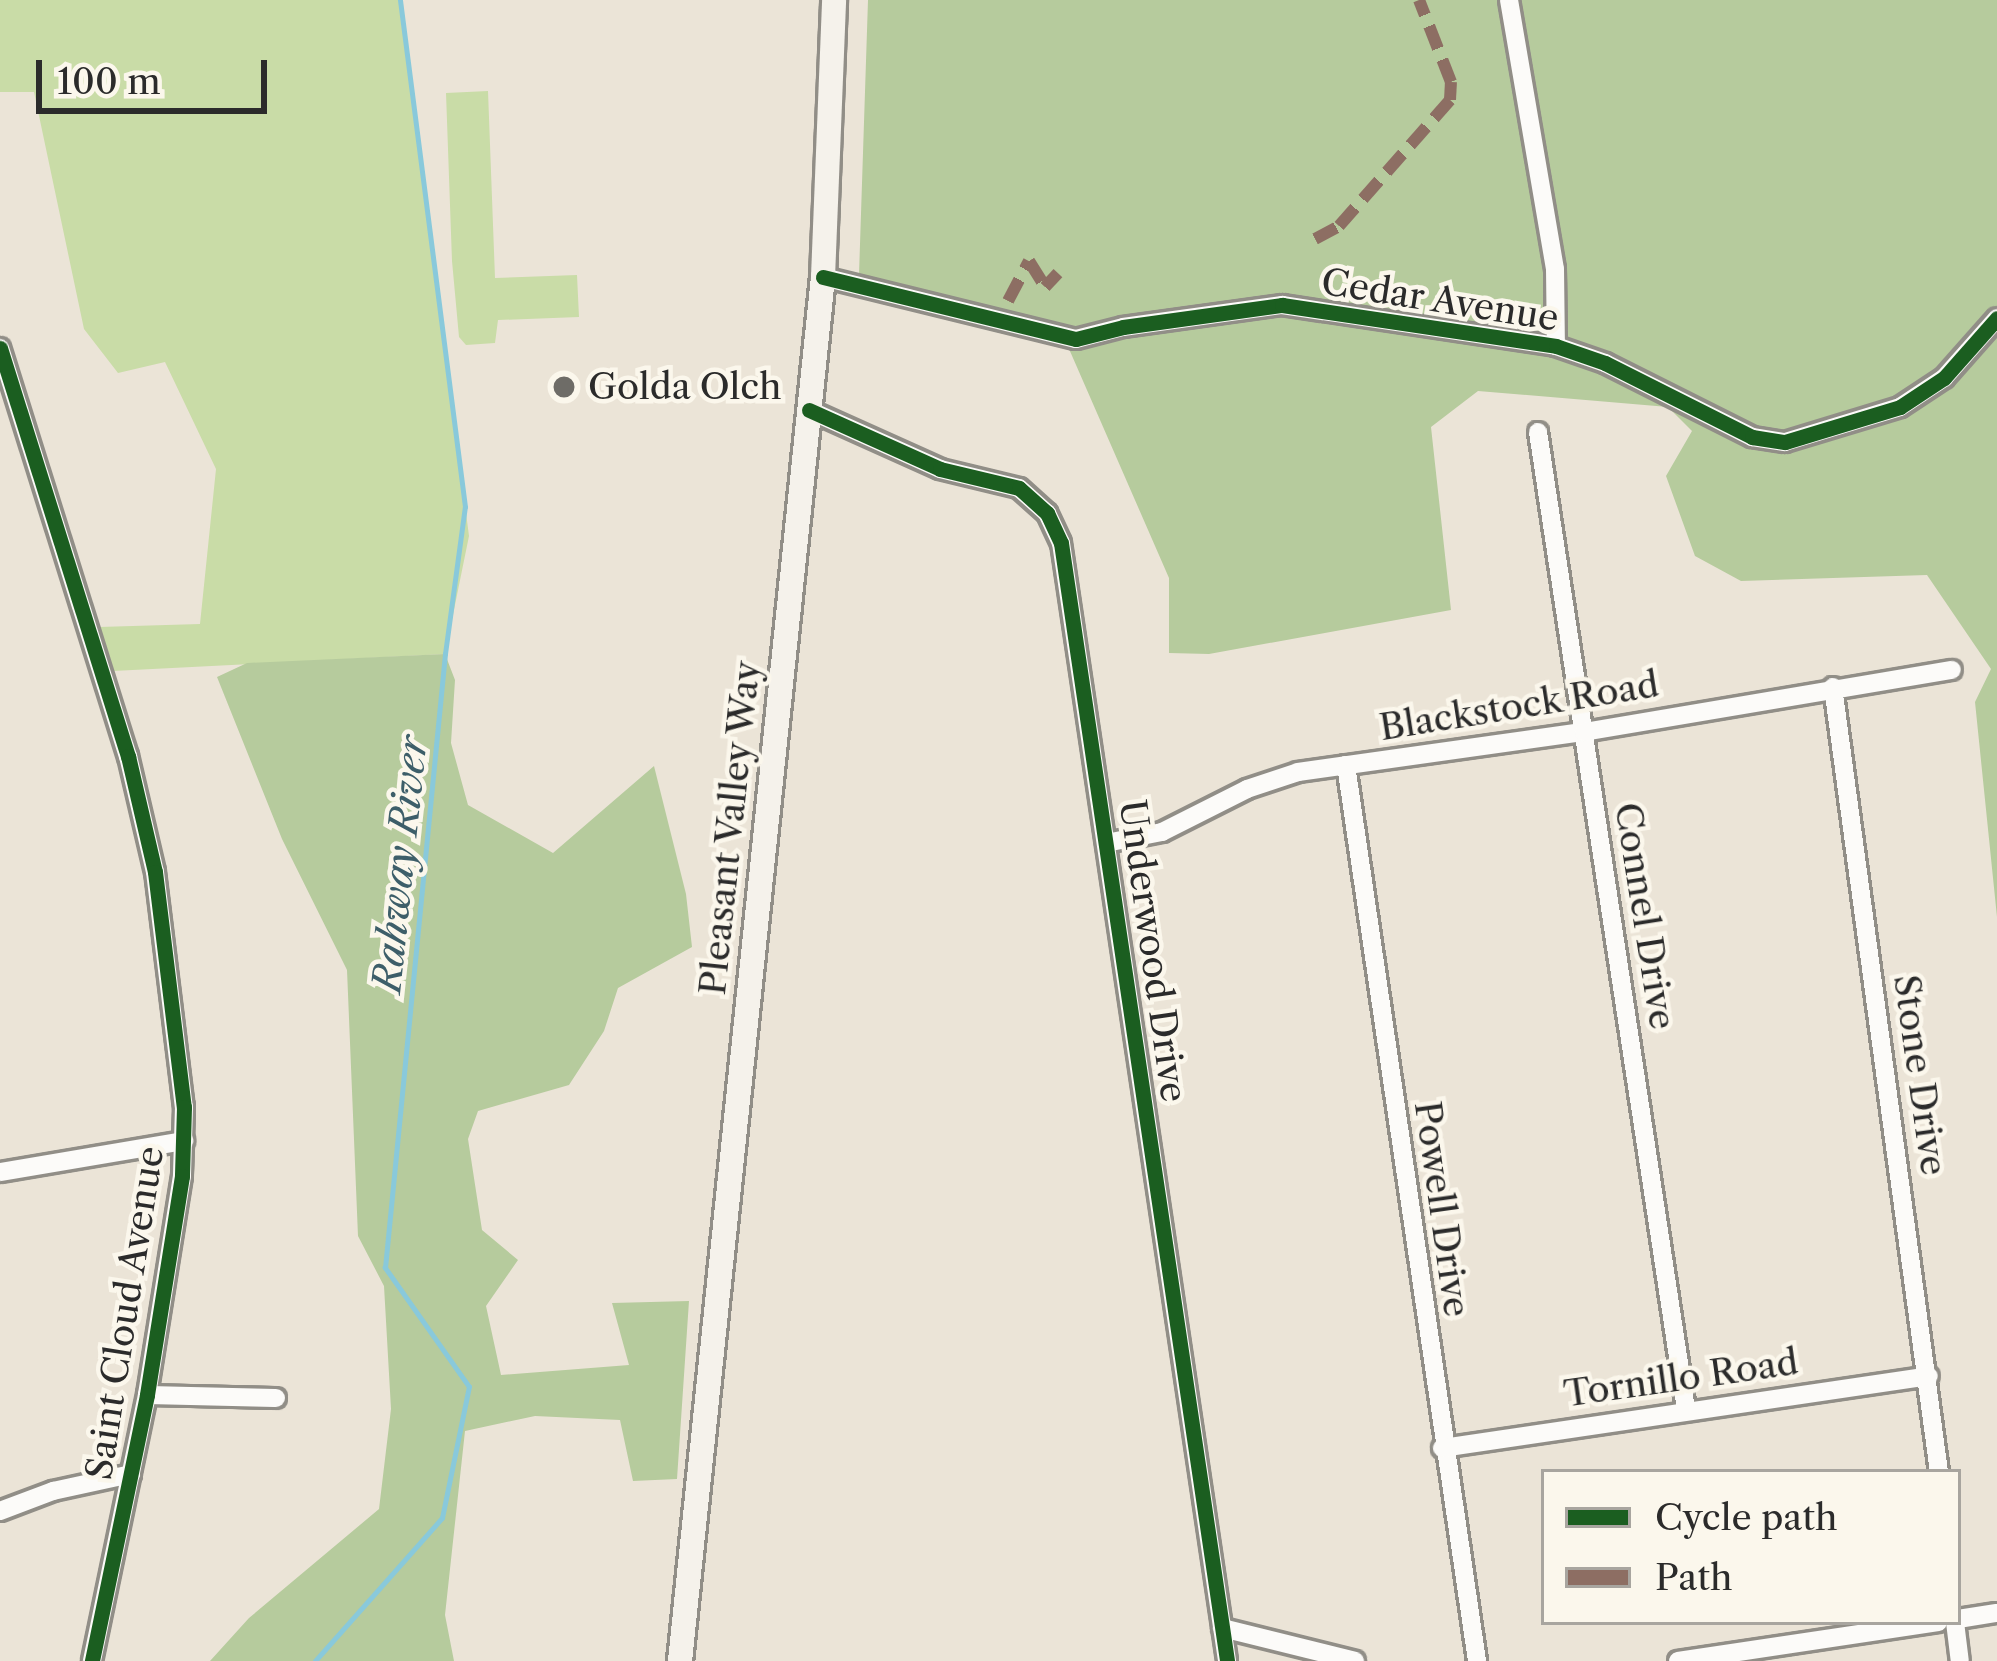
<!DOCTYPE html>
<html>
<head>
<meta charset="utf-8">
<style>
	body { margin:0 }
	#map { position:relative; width:1997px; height:1661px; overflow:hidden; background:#ebe4d7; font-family:"Libre Caslon Text",serif }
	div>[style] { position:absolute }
	.green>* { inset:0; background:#c9dca7 }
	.forest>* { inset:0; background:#b6cb9d }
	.stream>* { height:4.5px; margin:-2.25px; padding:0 2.25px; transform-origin:2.25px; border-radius:2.25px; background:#89c9db }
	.roads { filter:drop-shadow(3px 0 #918e87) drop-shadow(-3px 0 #918e87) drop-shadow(0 3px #918e87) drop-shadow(0 -3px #918e87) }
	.street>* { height:18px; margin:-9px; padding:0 9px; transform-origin:9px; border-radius:9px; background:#fcfbf9 }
	.secondary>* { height:24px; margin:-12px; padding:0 12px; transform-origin:12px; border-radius:12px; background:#f5f2eb }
	.quiet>* { height:12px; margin-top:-6px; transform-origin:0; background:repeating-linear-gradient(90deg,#8d6e63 0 24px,transparent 0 36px) }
	.cycleway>* { height:15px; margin:-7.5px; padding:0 7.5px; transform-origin:7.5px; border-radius:7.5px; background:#1b5e20 }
	.dots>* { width:33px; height:33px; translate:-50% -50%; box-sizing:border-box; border:6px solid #fbf7ec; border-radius:50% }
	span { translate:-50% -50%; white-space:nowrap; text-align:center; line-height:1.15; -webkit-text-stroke:9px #fbf7ec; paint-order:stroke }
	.street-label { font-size:36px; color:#2b2b2b }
	.poi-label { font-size:36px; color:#2b2b2b }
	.left { translate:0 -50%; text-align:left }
	.water-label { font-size:39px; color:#3d5e69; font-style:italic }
	.legend { position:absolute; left:1541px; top:1469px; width:420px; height:156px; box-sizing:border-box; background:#fbf7ec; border:3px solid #a8a59f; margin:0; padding:15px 21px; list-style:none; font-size:36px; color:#2b2b2b }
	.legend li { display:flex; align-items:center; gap:24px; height:60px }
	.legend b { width:60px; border:3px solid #a8a59f }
	.scale { position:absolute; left:36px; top:60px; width:231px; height:54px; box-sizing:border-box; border:6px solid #2b2b2b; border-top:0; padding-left:15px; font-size:36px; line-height:42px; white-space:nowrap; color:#2b2b2b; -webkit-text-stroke:9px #fbf7ec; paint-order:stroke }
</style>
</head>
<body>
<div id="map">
	<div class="green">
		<div style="clip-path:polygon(0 0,400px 0,469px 536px,445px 654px,113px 671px,99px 627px,200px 624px,216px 469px,165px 362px,118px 373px,84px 329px,34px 92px,0 92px)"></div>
		<div style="clip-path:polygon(488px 91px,495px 278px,577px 275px,579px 317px,498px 320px,495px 343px,466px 345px,459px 337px,452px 261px,446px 93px)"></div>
	</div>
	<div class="forest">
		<div style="clip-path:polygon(868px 0,1997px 0,1997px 917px,1975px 702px,1991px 669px,1927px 575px,1741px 581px,1695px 556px,1666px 476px,1692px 431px,1668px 407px,1478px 391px,1431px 427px,1451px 610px,1209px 654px,1169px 653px,1169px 578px,1066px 342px,859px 275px)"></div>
		<div style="clip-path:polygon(445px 654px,455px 680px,451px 743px,468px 805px,553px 853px,654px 766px,686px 894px,692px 947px,618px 988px,604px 1031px,569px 1085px,478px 1111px,468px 1139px,482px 1230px,518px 1260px,486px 1306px,501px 1375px,629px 1365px,612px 1303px,689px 1301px,677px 1479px,633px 1481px,620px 1420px,535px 1416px,465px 1431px,445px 1615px,454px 1661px,210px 1661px,249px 1618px,379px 1509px,391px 1409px,384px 1286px,358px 1236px,347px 970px,282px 839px,217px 677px,247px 663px)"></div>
	</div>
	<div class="stream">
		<div style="left:315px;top:1661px;width:191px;rotate:-48.4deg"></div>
		<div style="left:442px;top:1518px;width:134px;rotate:-78.4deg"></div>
		<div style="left:469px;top:1387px;width:146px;rotate:-125.2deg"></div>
		<div style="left:385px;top:1268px;width:617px;rotate:-84.42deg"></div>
		<div style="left:445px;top:654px;width:148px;rotate:-82.3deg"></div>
		<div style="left:465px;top:507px;width:511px;rotate:-97.31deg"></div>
	</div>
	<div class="roads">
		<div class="street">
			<div style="left:1509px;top:0;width:273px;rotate:80.3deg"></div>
			<div style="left:1555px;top:269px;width:77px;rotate:89.3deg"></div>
			<div style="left:823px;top:277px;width:260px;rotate:13.8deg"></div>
			<div style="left:1076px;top:339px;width:49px;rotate:-14.3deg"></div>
			<div style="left:1123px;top:327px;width:161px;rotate:-7.9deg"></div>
			<div style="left:1282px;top:305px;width:277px;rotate:8.5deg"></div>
			<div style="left:1556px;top:346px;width:52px;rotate:19.1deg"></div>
			<div style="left:1605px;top:363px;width:165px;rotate:26.7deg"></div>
			<div style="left:1752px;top:437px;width:33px;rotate:9deg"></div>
			<div style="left:1785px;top:442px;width:120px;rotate:-16.9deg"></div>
			<div style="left:1900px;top:407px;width:53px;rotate:-33.4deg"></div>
			<div style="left:1944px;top:378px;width:80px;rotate:-48.5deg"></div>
			<div style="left:0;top:348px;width:428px;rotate:72.6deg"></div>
			<div style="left:128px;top:756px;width:119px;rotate:76.9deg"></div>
			<div style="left:155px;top:872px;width:237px;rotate:83deg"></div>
			<div style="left:184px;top:1107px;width:69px;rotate:91.7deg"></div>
			<div style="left:182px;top:1176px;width:222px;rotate:99.1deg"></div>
			<div style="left:147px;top:1395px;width:272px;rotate:101.7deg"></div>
			<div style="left:809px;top:410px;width:144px;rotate:24.2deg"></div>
			<div style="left:940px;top:469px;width:81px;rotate:13.5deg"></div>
			<div style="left:1019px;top:488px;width:38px;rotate:42deg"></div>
			<div style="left:1047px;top:513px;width:33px;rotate:65deg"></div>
			<div style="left:1061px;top:543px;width:1130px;rotate:81.55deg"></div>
			<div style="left:1538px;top:432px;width:988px;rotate:81.39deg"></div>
			<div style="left:1833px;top:687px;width:792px;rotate:82.31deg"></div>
			<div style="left:1346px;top:765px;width:906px;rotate:81.68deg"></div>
			<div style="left:1106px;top:843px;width:57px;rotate:-11.1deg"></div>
			<div style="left:1162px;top:832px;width:95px;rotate:-26.8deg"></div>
			<div style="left:1247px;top:789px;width:54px;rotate:-18.4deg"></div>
			<div style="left:1298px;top:772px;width:289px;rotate:-8deg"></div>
			<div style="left:1584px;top:732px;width:373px;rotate:-9.6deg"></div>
			<div style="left:0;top:1172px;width:187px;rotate:-9.6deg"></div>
			<div style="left:147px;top:1395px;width:129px;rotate:1.3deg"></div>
			<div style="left:1442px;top:1448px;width:492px;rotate:-8.4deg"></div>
			<div style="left:0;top:1511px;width:57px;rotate:-20.7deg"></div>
			<div style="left:53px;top:1491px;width:80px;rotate:-12.3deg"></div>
			<div style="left:1958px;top:1619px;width:39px;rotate:-9deg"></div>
			<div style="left:1955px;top:1622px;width:39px;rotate:83deg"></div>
			<div style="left:1222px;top:1628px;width:137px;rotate:13.9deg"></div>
			<div style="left:1678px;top:1661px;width:263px;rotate:-8.5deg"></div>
		</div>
		<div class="secondary">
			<div style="left:680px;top:1661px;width:1391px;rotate:-84.1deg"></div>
			<div style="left:823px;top:277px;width:277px;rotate:-87.7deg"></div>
		</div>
	</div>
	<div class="quiet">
		<div style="left:1315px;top:239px;width:27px;rotate:-28deg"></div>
		<div style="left:1339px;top:226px;width:168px;rotate:-48.6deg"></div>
		<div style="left:1450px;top:100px;width:18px;rotate:-87deg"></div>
		<div style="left:1451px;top:82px;width:88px;rotate:-111.3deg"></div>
		<div style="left:1008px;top:301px;width:45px;rotate:-62.3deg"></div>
		<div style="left:1029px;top:261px;width:31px;rotate:58deg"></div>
		<div style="left:1045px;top:287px;width:19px;rotate:-47deg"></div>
	</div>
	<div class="cycleway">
		<div style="left:823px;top:277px;width:260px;rotate:13.8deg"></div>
		<div style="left:1076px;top:339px;width:49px;rotate:-14.3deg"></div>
		<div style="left:1123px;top:327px;width:161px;rotate:-7.9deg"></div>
		<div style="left:1282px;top:305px;width:277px;rotate:8.5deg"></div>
		<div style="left:1556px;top:346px;width:52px;rotate:19.1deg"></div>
		<div style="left:1605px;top:363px;width:165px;rotate:26.7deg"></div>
		<div style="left:1752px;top:437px;width:33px;rotate:9deg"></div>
		<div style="left:1785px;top:442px;width:120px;rotate:-16.9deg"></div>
		<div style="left:1900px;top:407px;width:53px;rotate:-33.4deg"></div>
		<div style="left:1944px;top:378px;width:80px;rotate:-48.5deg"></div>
		<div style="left:0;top:348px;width:428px;rotate:72.6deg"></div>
		<div style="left:128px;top:756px;width:119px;rotate:76.9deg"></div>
		<div style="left:155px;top:872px;width:237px;rotate:83deg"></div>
		<div style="left:184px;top:1107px;width:69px;rotate:91.7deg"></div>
		<div style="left:182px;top:1176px;width:222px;rotate:99.1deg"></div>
		<div style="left:147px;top:1395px;width:272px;rotate:101.7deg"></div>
		<div style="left:809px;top:410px;width:144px;rotate:24.2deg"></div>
		<div style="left:940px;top:469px;width:81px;rotate:13.5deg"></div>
		<div style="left:1019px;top:488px;width:38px;rotate:42deg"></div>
		<div style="left:1047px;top:513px;width:33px;rotate:65deg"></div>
		<div style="left:1061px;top:543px;width:1130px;rotate:81.55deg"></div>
	</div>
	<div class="dots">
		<div style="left:564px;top:387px;background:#6e6c67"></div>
	</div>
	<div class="street-label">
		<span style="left:1440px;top:300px;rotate:9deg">Cedar Avenue</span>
		<span style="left:1519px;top:706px;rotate:-9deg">Blackstock Road</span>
		<span style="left:730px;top:828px;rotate:-84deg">Pleasant Valley Way</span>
		<span style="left:1645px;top:916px;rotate:81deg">Connel Drive</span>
		<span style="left:1153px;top:951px;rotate:82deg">Underwood Drive</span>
		<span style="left:1920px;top:1075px;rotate:82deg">Stone Drive</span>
		<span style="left:1442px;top:1209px;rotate:82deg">Powell Drive</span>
		<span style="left:125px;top:1313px;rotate:-81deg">Saint Cloud Avenue</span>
		<span style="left:1681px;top:1378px;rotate:-8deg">Tornillo Road</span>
	</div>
	<div class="poi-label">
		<span class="left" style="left:588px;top:387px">Golda Olch</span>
	</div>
	<div class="water-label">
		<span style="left:400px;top:864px;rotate:-84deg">Rahway River</span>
	</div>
	<ul class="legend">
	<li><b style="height:15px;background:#1b5e20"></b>Cycle path</li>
	<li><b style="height:15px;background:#8d6e63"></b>Path</li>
	</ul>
	<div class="scale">100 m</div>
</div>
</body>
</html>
